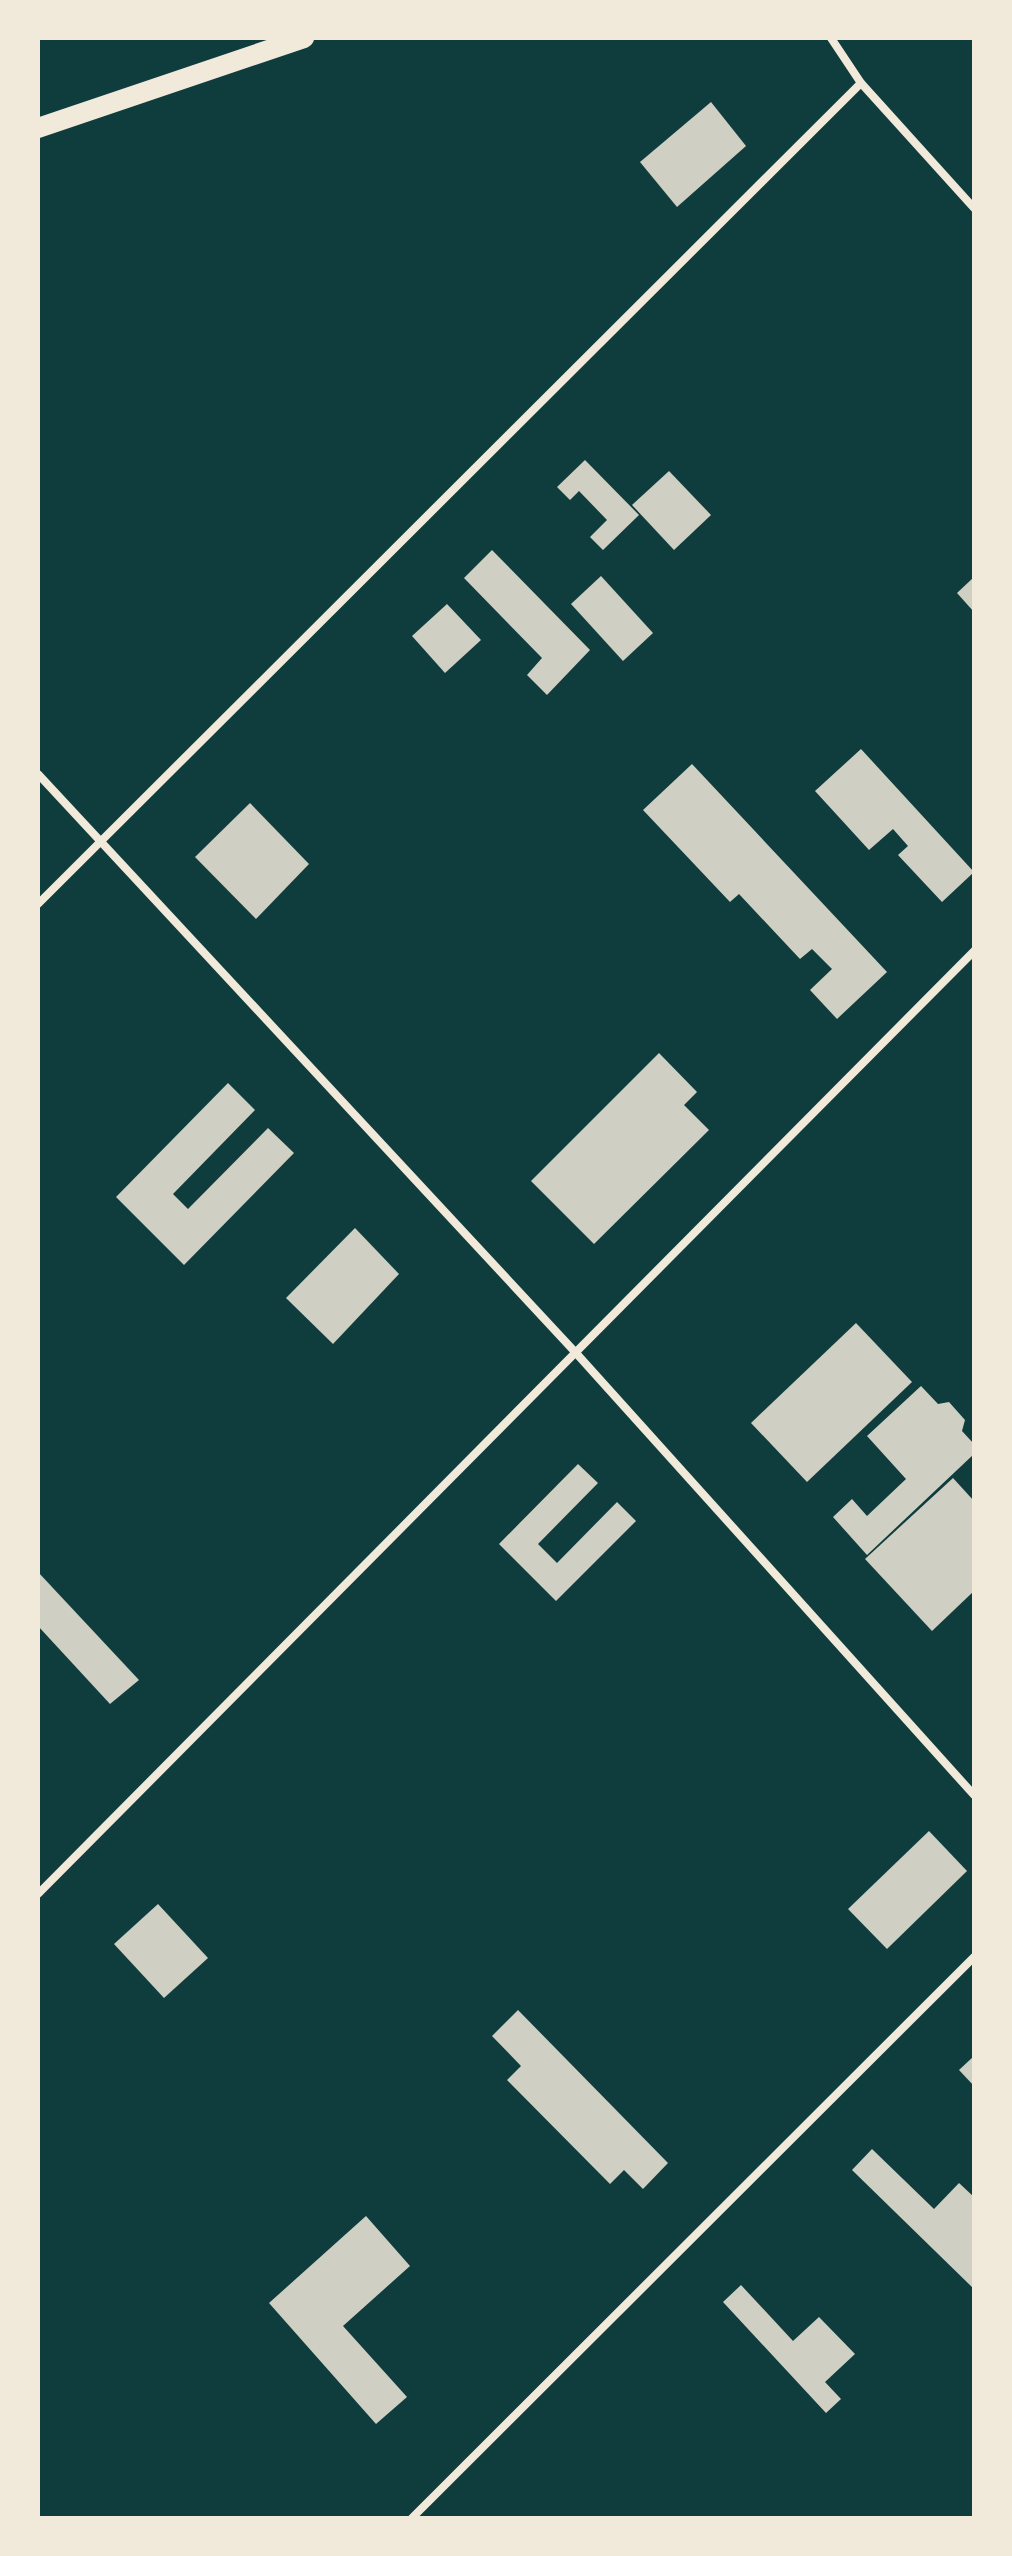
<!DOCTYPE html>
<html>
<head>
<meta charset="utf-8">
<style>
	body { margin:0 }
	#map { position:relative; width:1012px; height:2556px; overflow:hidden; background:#0f3d3e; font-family:Overpass,sans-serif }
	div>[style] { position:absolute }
	.building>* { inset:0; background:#cfcfc3 }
	.minor>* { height:8px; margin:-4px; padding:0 4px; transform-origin:4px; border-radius:4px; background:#f1e9da }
	.primary>* { height:20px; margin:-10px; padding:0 10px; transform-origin:10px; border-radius:10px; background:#f1e9da }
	span { translate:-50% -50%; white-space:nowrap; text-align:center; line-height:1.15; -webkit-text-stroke:6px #f1e9da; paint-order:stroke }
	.frame { position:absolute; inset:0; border:40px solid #f1e9da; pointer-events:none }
</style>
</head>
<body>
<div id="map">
	<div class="building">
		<div style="clip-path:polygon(711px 102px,746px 146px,677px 207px,640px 162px)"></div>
		<div style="clip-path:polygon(585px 460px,639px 515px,603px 550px,590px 537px,607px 520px,579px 491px,570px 500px,557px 487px)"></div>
		<div style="clip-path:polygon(669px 471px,711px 515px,674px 550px,632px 505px)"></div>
		<div style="clip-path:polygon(492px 550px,590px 650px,547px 695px,527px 675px,542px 658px,464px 578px)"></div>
		<div style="clip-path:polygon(601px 576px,653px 633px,623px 661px,571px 604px)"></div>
		<div style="clip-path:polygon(974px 577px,974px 612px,957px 593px)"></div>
		<div style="clip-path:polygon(447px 604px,481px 640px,445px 673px,412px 636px)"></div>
		<div style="clip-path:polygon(861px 749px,974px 872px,942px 902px,898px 855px,908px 846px,893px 829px,869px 850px,815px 791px)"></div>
		<div style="clip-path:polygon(692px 764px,887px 972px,837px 1019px,810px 990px,832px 969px,812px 949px,800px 959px,739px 894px,730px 902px,643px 810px)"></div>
		<div style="clip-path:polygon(250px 803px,309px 864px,256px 919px,195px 857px)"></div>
		<div style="clip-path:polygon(659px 1053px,697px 1092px,684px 1105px,709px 1130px,594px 1244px,531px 1181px)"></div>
		<div style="clip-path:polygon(228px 1083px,255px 1110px,173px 1194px,188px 1209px,268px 1128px,294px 1153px,184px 1265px,116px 1197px)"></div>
		<div style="clip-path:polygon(355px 1228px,399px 1274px,333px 1344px,286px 1298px)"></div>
		<div style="clip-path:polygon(856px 1323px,912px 1382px,807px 1482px,751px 1423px)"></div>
		<div style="clip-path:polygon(921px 1386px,938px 1404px,949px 1402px,965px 1420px,962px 1431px,974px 1444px,974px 1454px,867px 1555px,833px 1517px,852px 1499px,867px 1516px,906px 1479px,867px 1436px)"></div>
		<div style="clip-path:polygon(578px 1464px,598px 1483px,538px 1544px,557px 1563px,617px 1502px,636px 1521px,556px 1601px,499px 1544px)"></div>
		<div style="clip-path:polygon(953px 1478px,974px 1501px,974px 1591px,932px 1631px,865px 1559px)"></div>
		<div style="clip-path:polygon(38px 1572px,139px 1680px,110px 1704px,38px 1626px)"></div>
		<div style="clip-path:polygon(929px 1831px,967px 1871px,887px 1949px,848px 1909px)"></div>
		<div style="clip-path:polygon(158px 1904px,208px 1958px,164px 1998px,114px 1944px)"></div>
		<div style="clip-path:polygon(518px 2010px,668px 2163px,643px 2189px,624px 2170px,610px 2184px,507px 2080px,521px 2066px,492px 2036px)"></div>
		<div style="clip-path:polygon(974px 2056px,974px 2086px,959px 2070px)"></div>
		<div style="clip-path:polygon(872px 2149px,934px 2209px,959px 2183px,974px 2197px,974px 2289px,852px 2170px)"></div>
		<div style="clip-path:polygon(366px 2216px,410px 2266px,343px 2326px,407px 2397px,376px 2424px,269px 2303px)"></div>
		<div style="clip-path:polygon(741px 2285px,793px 2341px,819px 2317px,855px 2354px,825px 2382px,841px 2399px,826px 2413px,723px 2302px)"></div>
	</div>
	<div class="minor">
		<div style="left:831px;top:38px;width:54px;rotate:56.3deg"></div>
		<div style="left:861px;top:83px;width:169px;rotate:47.9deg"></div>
		<div style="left:38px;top:774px;width:790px;rotate:47.1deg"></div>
		<div style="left:576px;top:1353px;width:595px;rotate:48deg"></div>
		<div style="left:38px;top:904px;width:1162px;rotate:-44.93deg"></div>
		<div style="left:38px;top:1894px;width:1329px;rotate:-45.21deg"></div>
		<div style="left:412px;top:2518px;width:794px;rotate:-44.95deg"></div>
	</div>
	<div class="primary">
		<div style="left:38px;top:128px;width:281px;rotate:-18.7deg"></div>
	</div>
	<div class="frame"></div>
</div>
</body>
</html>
